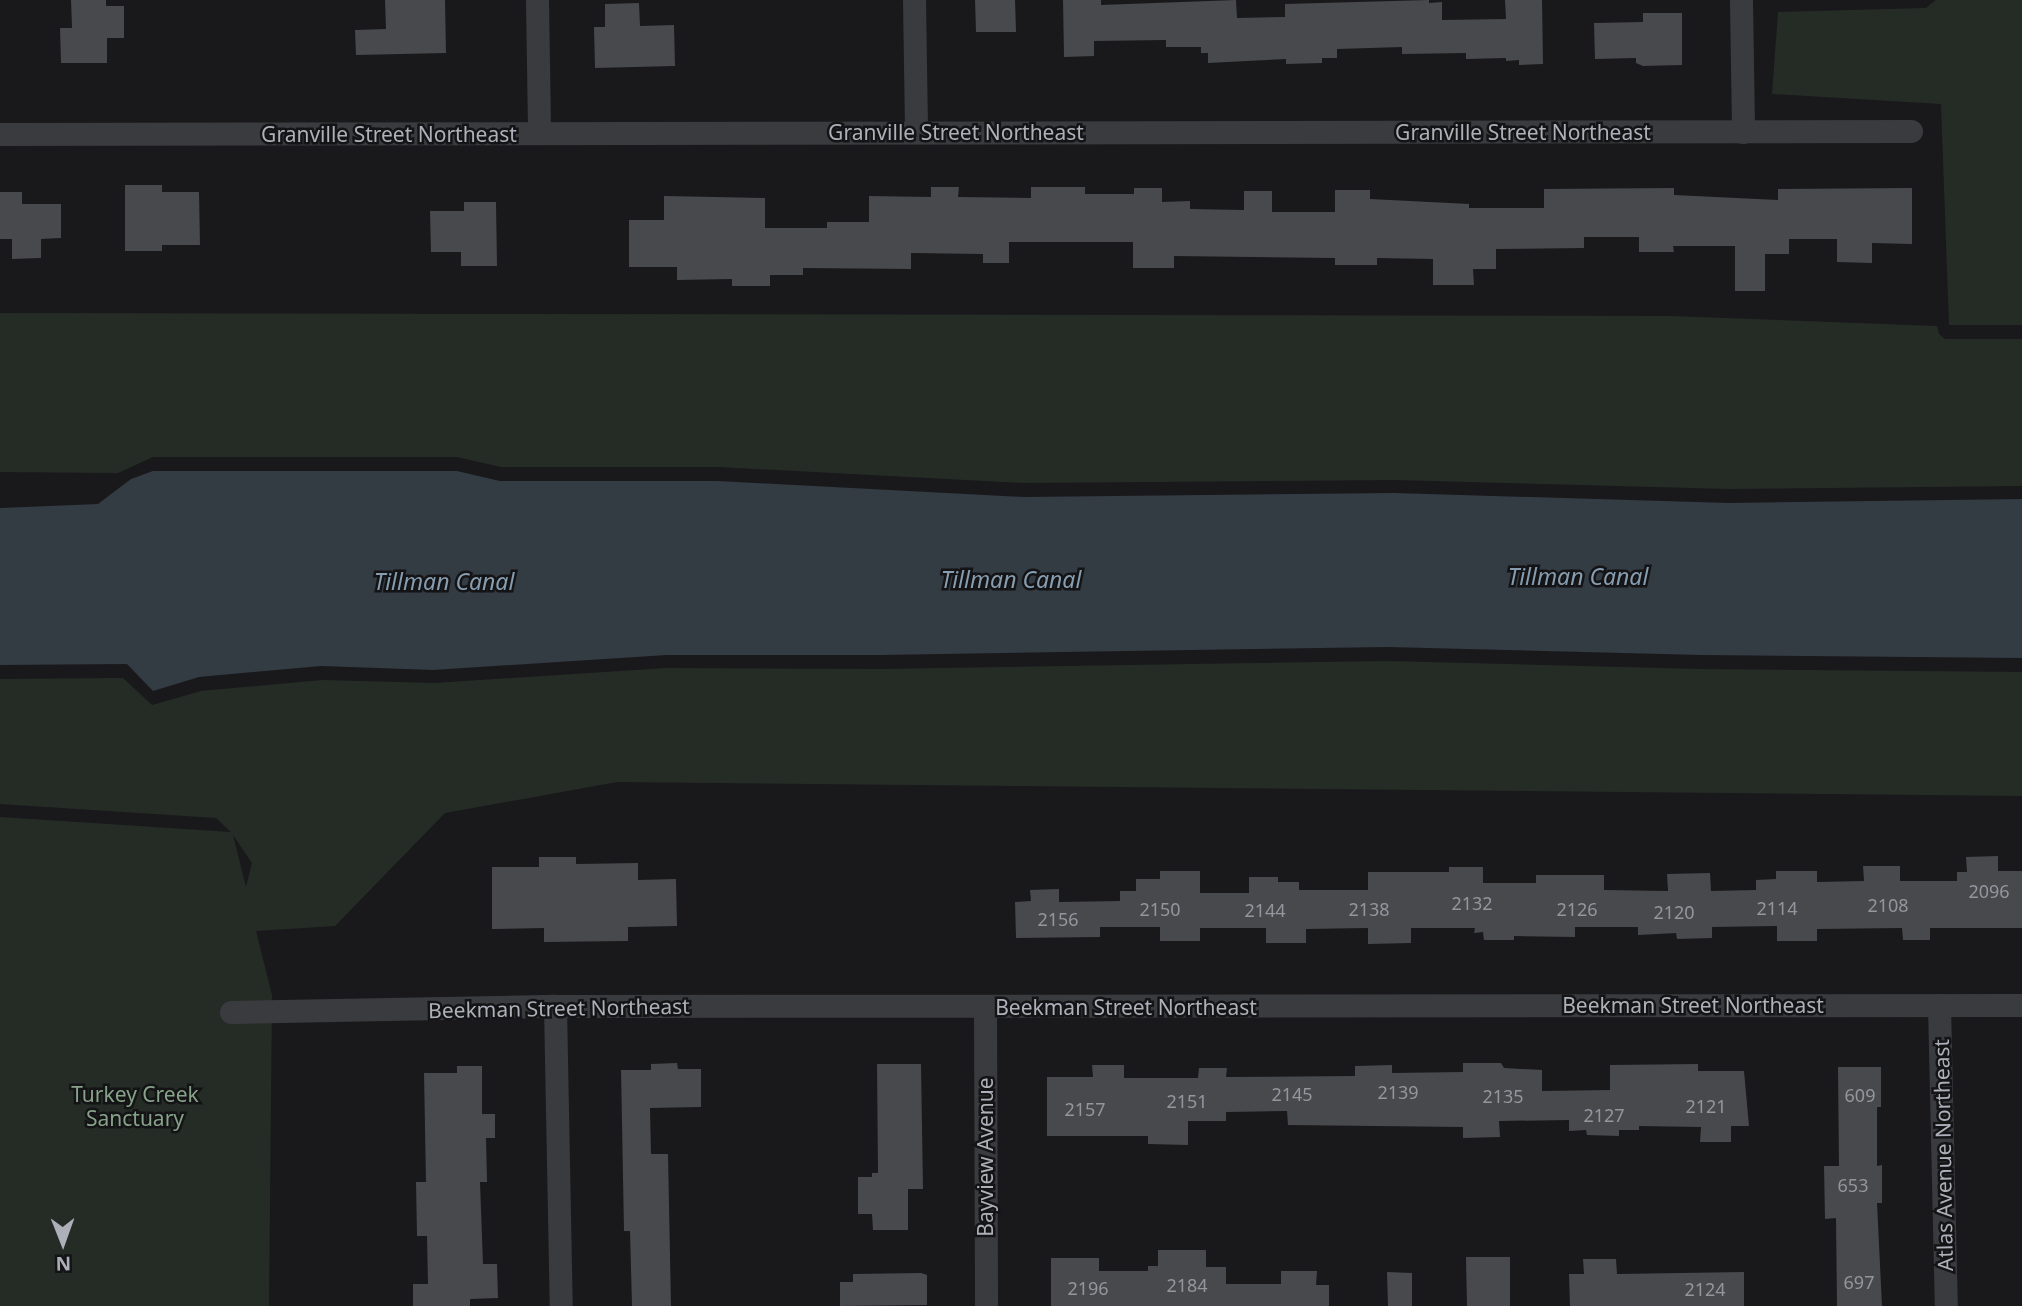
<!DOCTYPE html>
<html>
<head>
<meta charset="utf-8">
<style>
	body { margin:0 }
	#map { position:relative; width:2022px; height:1306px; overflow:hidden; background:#19191b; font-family:"Noto Sans",sans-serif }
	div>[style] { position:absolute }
	.green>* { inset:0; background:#252c26 }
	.water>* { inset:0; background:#333b43 }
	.building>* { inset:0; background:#48494d }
	.minor>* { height:23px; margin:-11.5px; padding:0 11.5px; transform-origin:11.5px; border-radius:11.5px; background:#3a3b3f }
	span { translate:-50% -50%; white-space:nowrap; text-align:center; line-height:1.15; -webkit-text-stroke:5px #141416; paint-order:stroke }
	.number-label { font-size:18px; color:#94969e }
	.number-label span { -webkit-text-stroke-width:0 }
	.street-label { font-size:21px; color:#adb0b9 }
	.park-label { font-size:21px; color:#86a288 }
	.water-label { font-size:23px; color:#879db0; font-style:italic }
	.north { position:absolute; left:28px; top:1208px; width:70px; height:70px; -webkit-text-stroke:5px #141416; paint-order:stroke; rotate:179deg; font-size:19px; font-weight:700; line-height:28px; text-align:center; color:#adb0b9 }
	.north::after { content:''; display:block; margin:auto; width:24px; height:32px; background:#adb0b9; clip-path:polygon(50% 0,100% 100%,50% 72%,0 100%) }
</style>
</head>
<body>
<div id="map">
	<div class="green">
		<div style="clip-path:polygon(1936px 0,2022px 0,2022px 325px,1949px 325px,1941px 104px,1772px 94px,1778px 12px,1926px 8px)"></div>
		<div style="clip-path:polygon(0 313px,1670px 316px,1937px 326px,1939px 334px,1945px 339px,2022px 339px,2022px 486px,1729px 489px,1395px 480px,1024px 483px,718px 467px,501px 467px,457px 457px,153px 457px,118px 473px,0 472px)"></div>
		<div style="clip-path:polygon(evenodd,1388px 661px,1701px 669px,2022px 672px,2022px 796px,617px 782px,445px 813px,335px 926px,256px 931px,272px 995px,269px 1306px,0 1306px,0 817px,231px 832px,216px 818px,0 804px,0 679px,123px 678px,152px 705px,201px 691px,322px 680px,434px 683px,667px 668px,881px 669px,1388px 661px,233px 835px,252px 863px,246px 887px,233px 835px)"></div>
	</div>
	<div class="water">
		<div style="clip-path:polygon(153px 471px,457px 471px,500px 481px,718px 481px,1024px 497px,1395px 493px,1729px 503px,2022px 499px,2022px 658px,1701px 655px,1388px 647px,881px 655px,667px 655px,433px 670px,321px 666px,199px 677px,153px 691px,127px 664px,0 665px,0 508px,98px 504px,131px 479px)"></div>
	</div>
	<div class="building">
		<div style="clip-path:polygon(71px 0,106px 0,106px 6px,124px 6px,124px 38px,107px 38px,107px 63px,61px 63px,60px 28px,72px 28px)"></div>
		<div style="clip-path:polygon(385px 0,445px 0,446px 53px,356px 55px,355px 30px,386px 29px)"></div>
		<div style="clip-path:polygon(975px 0,1015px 0,1016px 32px,976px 32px)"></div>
		<div style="clip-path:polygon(1063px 0,1101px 0,1101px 5px,1236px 0,1237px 18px,1285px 17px,1285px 4px,1429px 0,1429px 3px,1442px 2px,1442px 20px,1506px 19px,1505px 0,1542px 0,1543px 64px,1519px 65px,1519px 60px,1506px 61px,1506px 58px,1466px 59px,1466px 53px,1402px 54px,1402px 47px,1337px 49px,1337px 58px,1322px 58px,1322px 63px,1286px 64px,1286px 59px,1208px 63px,1208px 53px,1201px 53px,1201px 47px,1166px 47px,1166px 40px,1094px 41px,1094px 56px,1064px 57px)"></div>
		<div style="clip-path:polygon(639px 3px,640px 26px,674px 25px,675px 66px,595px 68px,594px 27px,605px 27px,605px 4px)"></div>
		<div style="clip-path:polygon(1643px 13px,1682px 13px,1682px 65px,1643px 66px,1636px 63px,1636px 58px,1595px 59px,1594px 23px,1643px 22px)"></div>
		<div style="clip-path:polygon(125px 185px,162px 185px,162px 192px,199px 192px,200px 245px,162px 245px,162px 251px,125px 251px)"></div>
		<div style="clip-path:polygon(931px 187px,959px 187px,958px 197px,1031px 198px,1031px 187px,1085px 187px,1085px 194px,1134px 194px,1134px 188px,1162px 188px,1162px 202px,1190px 201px,1190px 209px,1244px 210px,1244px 191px,1272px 191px,1272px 212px,1335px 212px,1335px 190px,1370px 190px,1370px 199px,1469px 204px,1469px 208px,1544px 208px,1544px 189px,1674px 188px,1674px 195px,1778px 200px,1778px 189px,1912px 188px,1912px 244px,1872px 243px,1872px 263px,1837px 262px,1837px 239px,1789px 239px,1789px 254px,1765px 254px,1765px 291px,1735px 291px,1735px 246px,1673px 246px,1674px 252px,1639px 252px,1639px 237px,1584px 237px,1584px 248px,1496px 249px,1496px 269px,1473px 269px,1474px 285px,1433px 285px,1433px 259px,1377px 258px,1377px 265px,1335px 265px,1335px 258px,1174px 256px,1174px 268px,1133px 268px,1133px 242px,1009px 242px,1009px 263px,983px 263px,983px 254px,911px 253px,911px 269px,803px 268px,803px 275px,770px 275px,770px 286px,732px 286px,732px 279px,677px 280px,677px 267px,629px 267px,629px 220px,664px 220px,664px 196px,765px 198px,765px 228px,827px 228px,827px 222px,869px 222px,869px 196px,931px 197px)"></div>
		<div style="clip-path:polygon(0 192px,22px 192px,22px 204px,61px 204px,61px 238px,41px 239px,41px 258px,12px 259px,12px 239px,0 239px)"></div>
		<div style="clip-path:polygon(464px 202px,496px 202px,497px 266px,461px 266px,461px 252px,431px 252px,430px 211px,464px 211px)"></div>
		<div style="clip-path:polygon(1998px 856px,1998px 871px,2022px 871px,2022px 928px,1930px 928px,1930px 940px,1903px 940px,1902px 928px,1817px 929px,1817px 941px,1777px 941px,1777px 926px,1712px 927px,1712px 938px,1677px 939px,1676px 933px,1638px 935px,1638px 927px,1575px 927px,1575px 937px,1514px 936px,1514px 940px,1484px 940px,1483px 932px,1474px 933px,1475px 928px,1411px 928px,1411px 943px,1368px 944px,1368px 928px,1306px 929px,1306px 943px,1266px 943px,1266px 928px,1200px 928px,1200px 941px,1160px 941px,1160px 927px,1100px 927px,1100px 937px,1016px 938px,1015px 902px,1031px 901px,1030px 890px,1059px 889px,1059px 902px,1120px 901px,1120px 891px,1136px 891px,1136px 879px,1160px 879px,1160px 871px,1200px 871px,1200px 893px,1249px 893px,1249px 877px,1278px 877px,1278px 882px,1299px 882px,1299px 890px,1368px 890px,1368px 872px,1449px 872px,1449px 867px,1483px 867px,1483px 883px,1536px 883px,1536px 875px,1604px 875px,1604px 890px,1668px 891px,1667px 874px,1710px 873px,1711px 891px,1756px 890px,1756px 880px,1776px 879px,1776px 871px,1817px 871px,1817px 882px,1864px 881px,1863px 866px,1900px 866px,1900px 881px,1957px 881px,1957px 872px,1967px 872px,1966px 857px)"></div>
		<div style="clip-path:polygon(539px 857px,576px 857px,576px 864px,638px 863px,638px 880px,676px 879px,677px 926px,628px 927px,628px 941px,544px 942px,544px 928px,492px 929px,492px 867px,539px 867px)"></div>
		<div style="clip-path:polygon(677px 1063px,678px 1069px,701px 1069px,701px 1107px,650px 1108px,651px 1154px,668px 1154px,671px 1306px,632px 1306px,630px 1231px,624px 1231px,621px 1070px,651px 1070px,651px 1064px)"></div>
		<div style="clip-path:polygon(1463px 1063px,1501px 1063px,1504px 1068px,1542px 1070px,1542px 1091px,1610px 1090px,1610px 1065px,1698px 1064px,1698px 1071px,1744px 1071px,1749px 1126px,1731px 1126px,1731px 1142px,1700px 1142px,1701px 1127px,1639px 1126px,1639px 1130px,1619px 1130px,1619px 1136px,1587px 1135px,1586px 1130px,1569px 1131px,1569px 1120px,1499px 1121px,1500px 1137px,1463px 1138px,1463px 1127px,1288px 1125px,1287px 1111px,1226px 1112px,1226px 1121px,1188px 1121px,1188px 1145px,1148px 1144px,1148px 1136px,1047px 1136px,1047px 1077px,1093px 1077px,1092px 1065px,1124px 1065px,1124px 1078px,1198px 1078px,1199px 1068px,1227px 1068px,1226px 1077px,1355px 1076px,1355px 1066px,1392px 1065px,1392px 1073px,1463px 1072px)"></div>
		<div style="clip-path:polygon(877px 1064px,921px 1064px,923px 1189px,908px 1189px,908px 1230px,873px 1230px,872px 1214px,858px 1214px,858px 1177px,872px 1177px,872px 1173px,878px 1173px)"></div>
		<div style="clip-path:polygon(457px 1066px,482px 1066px,482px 1114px,495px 1114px,495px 1138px,486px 1138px,487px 1182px,480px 1182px,483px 1264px,497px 1264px,498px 1298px,470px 1299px,470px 1306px,413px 1306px,413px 1284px,428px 1284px,427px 1236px,417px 1236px,416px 1182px,426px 1182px,424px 1073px,457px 1073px)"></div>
		<div style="clip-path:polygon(1838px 1067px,1881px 1067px,1881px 1107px,1877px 1107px,1877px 1166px,1882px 1165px,1882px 1203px,1877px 1203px,1882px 1306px,1837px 1306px,1836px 1218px,1825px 1219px,1824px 1166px,1839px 1166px)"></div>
		<div style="clip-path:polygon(1158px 1250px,1206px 1250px,1206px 1267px,1226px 1267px,1226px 1284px,1281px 1284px,1281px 1271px,1317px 1271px,1316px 1285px,1329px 1285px,1329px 1306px,1051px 1306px,1051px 1258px,1099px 1258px,1099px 1271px,1148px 1271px,1148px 1266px,1158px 1266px)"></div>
		<div style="clip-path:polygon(1466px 1257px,1510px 1257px,1510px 1306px,1467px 1306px)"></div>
		<div style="clip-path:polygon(1583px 1259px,1616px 1259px,1617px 1274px,1744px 1272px,1744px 1306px,1570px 1306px,1569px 1274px,1584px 1274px)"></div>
		<div style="clip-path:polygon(1387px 1272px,1412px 1273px,1412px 1306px,1388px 1306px)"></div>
		<div style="clip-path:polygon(921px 1273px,927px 1275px,927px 1305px,840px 1306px,840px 1282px,853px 1282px,853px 1274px)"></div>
	</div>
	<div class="minor">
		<div style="left:537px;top:0;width:133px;rotate:89.1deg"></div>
		<div style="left:914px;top:0;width:131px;rotate:89.1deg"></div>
		<div style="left:1741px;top:0;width:132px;rotate:89.1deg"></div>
		<div style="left:0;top:134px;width:1911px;rotate:-0.09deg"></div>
		<div style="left:1939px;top:1005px;width:301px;rotate:88.7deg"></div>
		<div style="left:555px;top:1006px;width:300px;rotate:88.9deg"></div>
		<div style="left:985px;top:1007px;width:299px;rotate:89.8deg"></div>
		<div style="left:231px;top:1012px;width:324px;rotate:-1.1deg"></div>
		<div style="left:555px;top:1006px;width:1467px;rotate:-0.04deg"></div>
	</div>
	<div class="number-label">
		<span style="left:1989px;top:891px">2096</span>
		<span style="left:1472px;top:903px">2132</span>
		<span style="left:1888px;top:905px">2108</span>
		<span style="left:1777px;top:908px">2114</span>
		<span style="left:1160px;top:909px">2150</span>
		<span style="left:1369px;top:909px">2138</span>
		<span style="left:1577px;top:909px">2126</span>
		<span style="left:1265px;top:910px">2144</span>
		<span style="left:1674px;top:912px">2120</span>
		<span style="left:1058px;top:919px">2156</span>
		<span style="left:1398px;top:1092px">2139</span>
		<span style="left:1292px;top:1094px">2145</span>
		<span style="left:1860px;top:1095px">609</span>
		<span style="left:1503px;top:1096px">2135</span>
		<span style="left:1187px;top:1101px">2151</span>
		<span style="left:1706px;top:1106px">2121</span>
		<span style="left:1085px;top:1109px">2157</span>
		<span style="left:1604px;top:1115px">2127</span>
		<span style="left:1853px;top:1185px">653</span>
		<span style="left:1859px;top:1282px">697</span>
		<span style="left:1187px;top:1285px">2184</span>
		<span style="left:1088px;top:1288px">2196</span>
		<span style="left:1705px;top:1289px">2124</span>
	</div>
	<div class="street-label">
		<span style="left:956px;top:132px">Granville Street Northeast</span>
		<span style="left:1523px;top:132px">Granville Street Northeast</span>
		<span style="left:389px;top:134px">Granville Street Northeast</span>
		<span style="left:1693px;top:1005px">Beekman Street Northeast</span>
		<span style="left:1126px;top:1007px">Beekman Street Northeast</span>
		<span style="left:559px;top:1008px;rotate:-1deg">Beekman Street Northeast</span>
		<span style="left:1943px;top:1155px;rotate:-91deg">Atlas Avenue Northeast</span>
		<span style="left:985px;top:1157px;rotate:-90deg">Bayview Avenue</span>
	</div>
	<div class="park-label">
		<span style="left:135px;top:1106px">Turkey Creek<br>Sanctuary</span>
	</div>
	<div class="water-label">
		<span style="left:1578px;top:576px">Tillman Canal</span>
		<span style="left:1011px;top:579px">Tillman Canal</span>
		<span style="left:444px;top:581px">Tillman Canal</span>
	</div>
	<div class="north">N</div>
</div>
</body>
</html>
